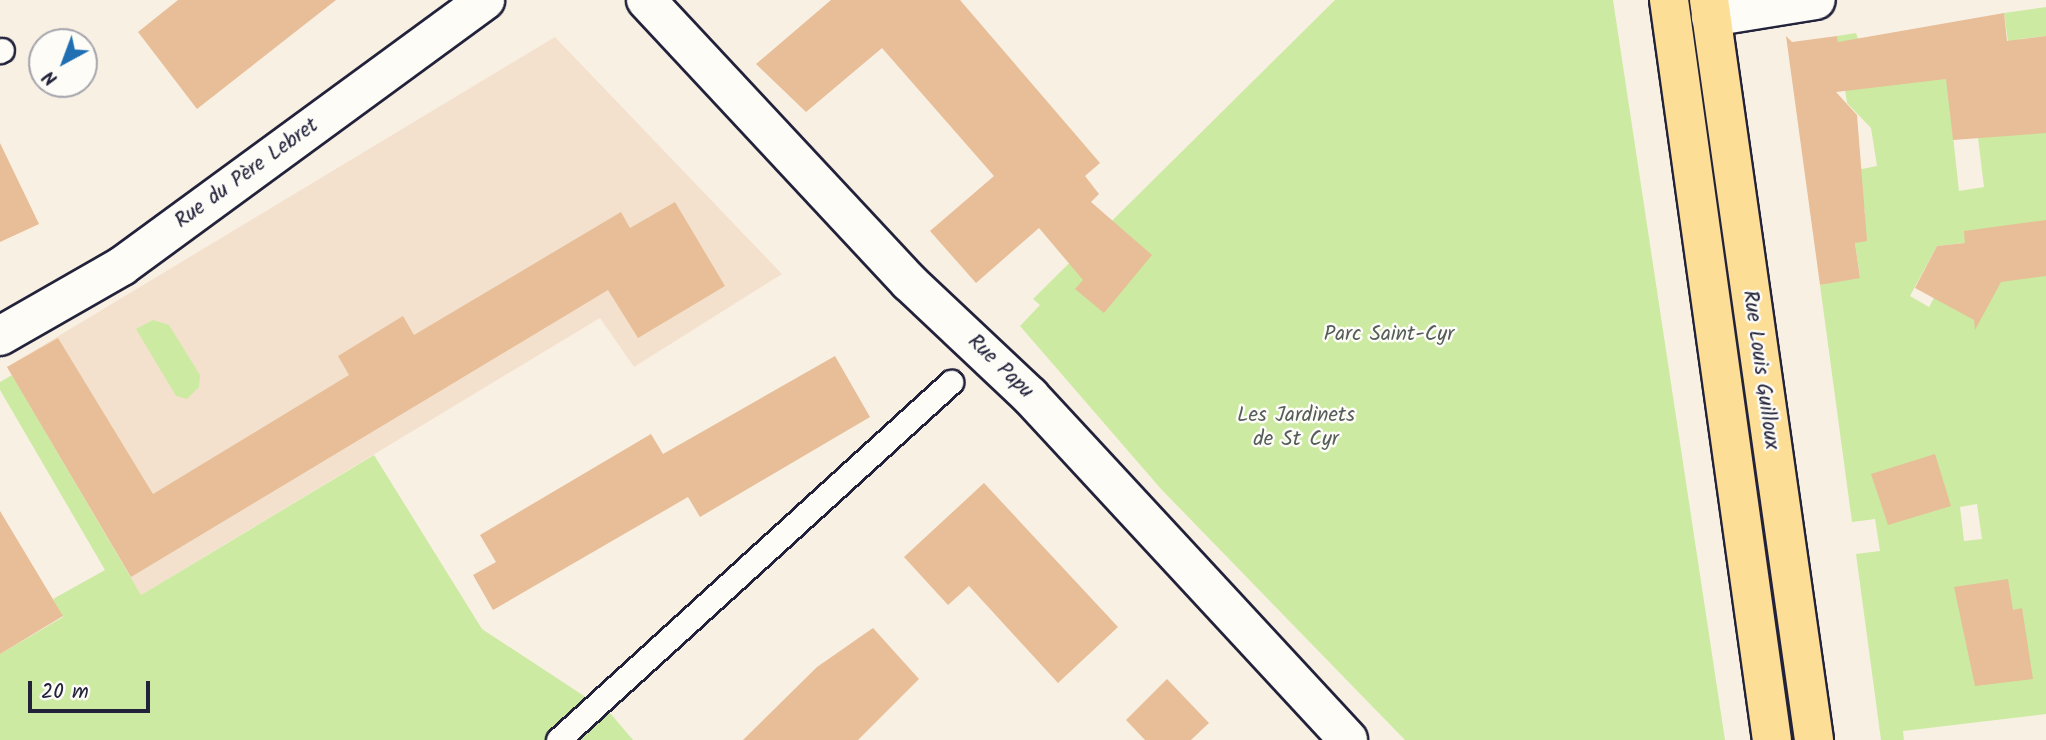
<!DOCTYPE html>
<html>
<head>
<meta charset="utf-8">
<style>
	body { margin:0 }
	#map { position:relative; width:2046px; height:740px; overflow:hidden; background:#f9f0e4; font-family:Kalam,sans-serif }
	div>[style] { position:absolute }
	.built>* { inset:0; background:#f4e1cd }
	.green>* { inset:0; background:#cceaa2 }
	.building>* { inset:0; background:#e7be97 }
	.roads { filter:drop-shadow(2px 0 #22223b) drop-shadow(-2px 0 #22223b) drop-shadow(0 2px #22223b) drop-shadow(0 -2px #22223b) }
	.service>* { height:23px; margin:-11.5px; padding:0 11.5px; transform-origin:11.5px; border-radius:11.5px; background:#fdfcf7 }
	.minor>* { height:38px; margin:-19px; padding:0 19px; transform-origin:19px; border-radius:19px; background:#fdfcf7 }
	.primary>* { height:38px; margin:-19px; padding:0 19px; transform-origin:19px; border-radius:19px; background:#fdde96 }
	span { translate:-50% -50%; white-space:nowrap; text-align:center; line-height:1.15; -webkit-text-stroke:5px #fdfcf7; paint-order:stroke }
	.street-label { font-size:21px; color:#22223b }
	.park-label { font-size:21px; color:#555e5a }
	.north { position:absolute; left:28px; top:28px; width:70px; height:70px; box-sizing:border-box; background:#fdfcf7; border:2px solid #a5a5ac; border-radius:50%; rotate:221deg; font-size:19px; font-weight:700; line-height:28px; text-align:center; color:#22223b }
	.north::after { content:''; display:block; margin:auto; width:24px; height:32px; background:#1f6fb2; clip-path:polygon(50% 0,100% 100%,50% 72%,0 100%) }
	.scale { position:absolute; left:28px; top:681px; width:122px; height:32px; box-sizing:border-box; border:4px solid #22223b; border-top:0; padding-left:9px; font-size:21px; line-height:24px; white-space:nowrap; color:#22223b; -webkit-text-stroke:5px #fdfcf7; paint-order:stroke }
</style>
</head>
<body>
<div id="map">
	<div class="built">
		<div style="clip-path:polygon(555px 37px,782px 274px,634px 367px,600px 318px,141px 595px,7px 367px)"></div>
	</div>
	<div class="green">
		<div style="clip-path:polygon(1335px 0,1613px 0,1725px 740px,1405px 740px,1161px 489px,1020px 326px,1040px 305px,1033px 299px)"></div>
		<div style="clip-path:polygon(evenodd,2046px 7px,2046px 36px,2020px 39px,1951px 118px,1959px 191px,1984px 187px,1978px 138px,2046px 119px,2046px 714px,1903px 731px,1904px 740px,1881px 740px,1856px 554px,1880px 551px,1875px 519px,1852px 522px,1820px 285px,1860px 277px,1855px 243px,1865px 213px,1857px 170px,1877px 166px,1871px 128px,1847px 103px,1837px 36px,1856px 33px,1858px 39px,1933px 80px,1985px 75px,2008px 42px,2004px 13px,2046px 7px,1964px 243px,1929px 307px,1910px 296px,1937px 246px,1964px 243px,2046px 7px,1977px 504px,1982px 539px,1964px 541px,1960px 507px,1977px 504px)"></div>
		<div style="clip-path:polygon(153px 320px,169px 325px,200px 375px,199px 387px,187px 399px,176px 396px,136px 329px)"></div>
		<div style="clip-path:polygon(12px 375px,141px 595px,374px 455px,482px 629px,610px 713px,633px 740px,0 740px,0 654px,63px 617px,53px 599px,105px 570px,0 390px,0 382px)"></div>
	</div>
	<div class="building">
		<div style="clip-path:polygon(178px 0,336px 0,197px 109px,138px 32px)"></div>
		<div style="clip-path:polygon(831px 0,960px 0,1100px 163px,1085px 176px,1099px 194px,1091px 202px,1152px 255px,1104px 313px,1075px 289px,1083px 280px,1039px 228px,976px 283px,930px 231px,994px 176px,882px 48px,806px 112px,756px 64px)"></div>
		<div style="clip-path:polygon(2004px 13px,2007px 41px,2046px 36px,2046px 133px,1953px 140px,1946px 79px,1836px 92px,1857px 115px,1867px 241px,1855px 243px,1860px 278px,1820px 285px,1786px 36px,1792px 42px,1837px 36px,1838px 42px)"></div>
		<div style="clip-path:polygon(0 143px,39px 224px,0 242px)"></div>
		<div style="clip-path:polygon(675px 202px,725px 286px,638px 338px,608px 290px,131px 577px,7px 367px,58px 338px,153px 494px,349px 375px,338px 356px,403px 316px,414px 335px,621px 212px,630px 228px)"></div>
		<div style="clip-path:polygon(2046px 220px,2046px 276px,2001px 282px,1975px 330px,1974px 320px,1915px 288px,1937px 246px,1965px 243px,1964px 231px)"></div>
		<div style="clip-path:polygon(835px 356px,870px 417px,700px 517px,688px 497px,493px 610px,473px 575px,496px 562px,480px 535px,651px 434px,663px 454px)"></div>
		<div style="clip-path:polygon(1935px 454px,1951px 506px,1888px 525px,1871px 474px)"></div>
		<div style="clip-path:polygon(984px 483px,1118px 627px,1058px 683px,969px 586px,948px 605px,904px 557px)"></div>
		<div style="clip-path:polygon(0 511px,63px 616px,0 654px)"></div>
		<div style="clip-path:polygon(2008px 579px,2013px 610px,2022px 608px,2033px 679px,1975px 686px,1954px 587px)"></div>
		<div style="clip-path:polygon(873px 628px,919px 679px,858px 740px,743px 740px,817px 667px)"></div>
		<div style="clip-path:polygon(1167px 679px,1209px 723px,1191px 740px,1145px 740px,1126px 720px)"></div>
	</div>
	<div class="roads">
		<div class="service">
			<div style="left:0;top:51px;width:2px;rotate:-27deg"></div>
			<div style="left:558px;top:740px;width:532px;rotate:-42.33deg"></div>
		</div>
		<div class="minor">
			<div style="left:646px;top:0;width:386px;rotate:47deg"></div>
			<div style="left:909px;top:282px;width:166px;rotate:43.3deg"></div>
			<div style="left:1030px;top:396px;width:468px;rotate:47.2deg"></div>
			<div style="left:1711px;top:17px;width:106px;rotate:-9.2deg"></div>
			<div style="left:0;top:336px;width:141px;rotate:-29.8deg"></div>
			<div style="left:122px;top:266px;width:450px;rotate:-36.2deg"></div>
		</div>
		<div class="primary">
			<div style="left:1669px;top:0;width:747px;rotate:82.08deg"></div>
			<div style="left:1709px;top:0;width:747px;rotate:81.92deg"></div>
		</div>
	</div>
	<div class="street-label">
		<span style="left:247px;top:174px;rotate:-36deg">Rue du Père Lebret</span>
		<span style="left:1000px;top:367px;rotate:44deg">Rue Papu</span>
		<span style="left:1760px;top:370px;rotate:82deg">Rue Louis Guilloux</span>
	</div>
	<div class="park-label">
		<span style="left:1389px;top:335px">Parc Saint-Cyr</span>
		<span style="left:1296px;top:428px">Les Jardinets<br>de St Cyr</span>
	</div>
	<div class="north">N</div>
	<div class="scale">20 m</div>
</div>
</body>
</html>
